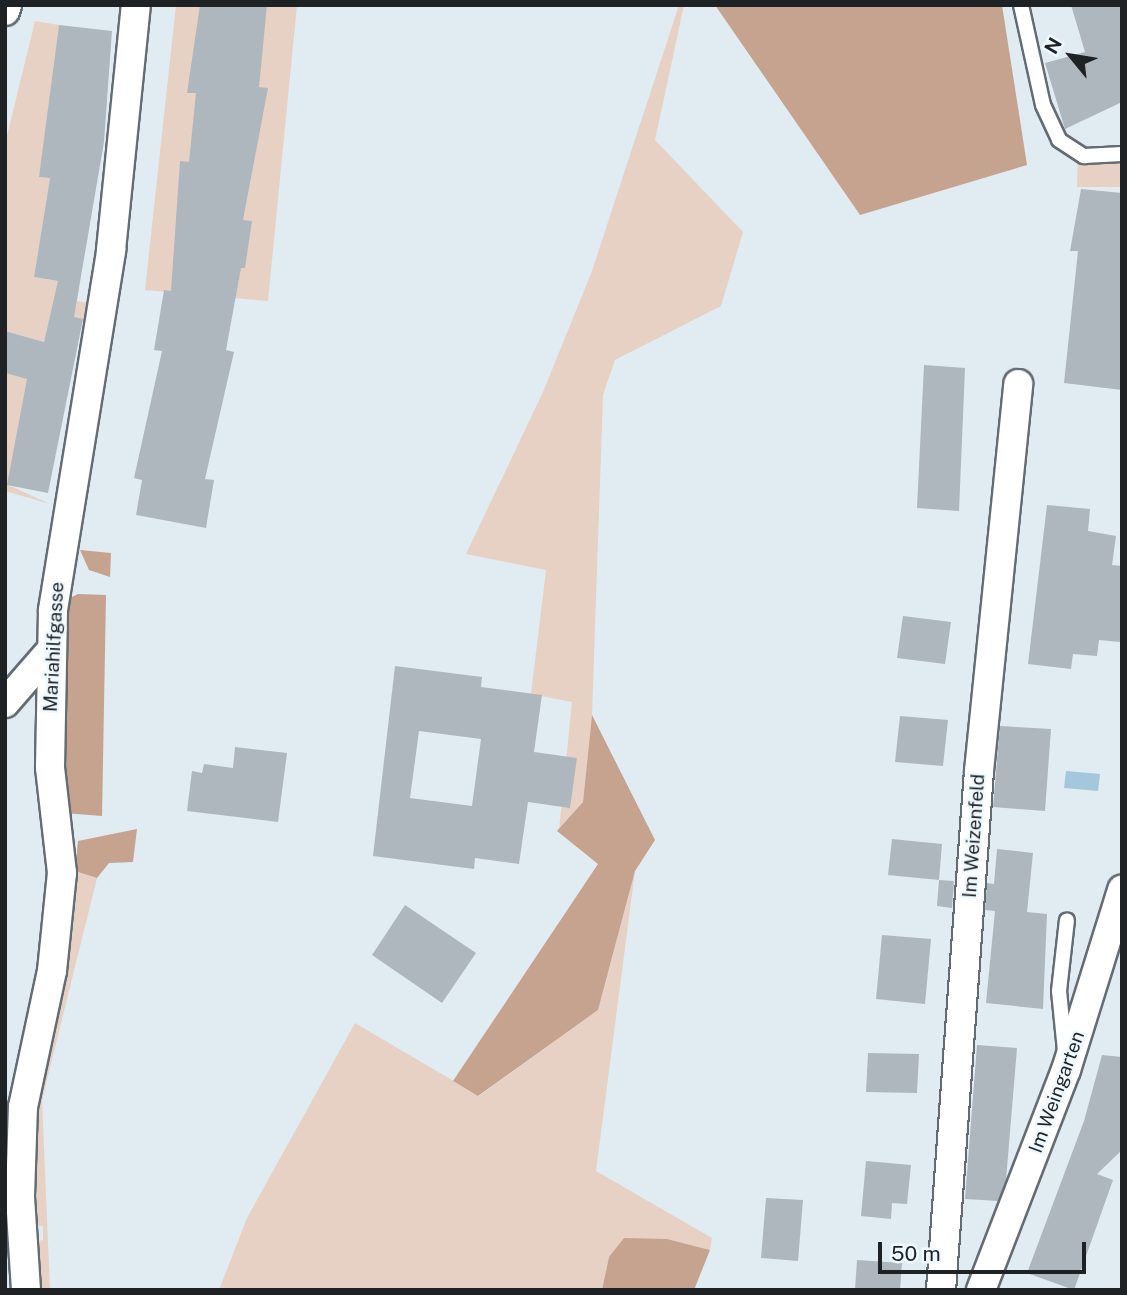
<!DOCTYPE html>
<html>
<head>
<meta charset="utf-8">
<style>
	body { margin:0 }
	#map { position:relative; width:1127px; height:1295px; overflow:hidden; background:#e1ebf2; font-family:"Public Sans",sans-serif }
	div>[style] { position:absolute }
	.green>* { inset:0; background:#e7d1c4 }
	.forest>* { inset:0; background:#c5a38f }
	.water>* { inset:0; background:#a5c7de }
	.building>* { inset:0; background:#aeb7be }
	.roads { filter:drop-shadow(2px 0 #636c72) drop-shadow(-2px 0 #636c72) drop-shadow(0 2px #636c72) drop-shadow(0 -2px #636c72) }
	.service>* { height:14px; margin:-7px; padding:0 7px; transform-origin:7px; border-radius:7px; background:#fff }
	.minor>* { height:28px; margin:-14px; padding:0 14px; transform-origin:14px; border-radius:14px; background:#fff }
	span { translate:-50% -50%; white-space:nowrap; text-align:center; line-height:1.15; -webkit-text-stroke:5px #eef8ff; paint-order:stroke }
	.street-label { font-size:19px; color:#1f2225 }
	.frame { position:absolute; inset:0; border:7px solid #1f2225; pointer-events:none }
	.north { position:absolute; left:1036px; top:21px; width:70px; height:70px; -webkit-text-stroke:5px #eef8ff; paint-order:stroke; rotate:300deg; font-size:19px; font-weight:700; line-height:28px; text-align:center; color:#1f2225 }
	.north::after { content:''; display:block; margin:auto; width:24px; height:32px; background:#1f2225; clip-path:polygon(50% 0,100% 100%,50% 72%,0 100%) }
	.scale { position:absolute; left:878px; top:1242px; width:208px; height:32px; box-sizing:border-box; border:4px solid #1f2225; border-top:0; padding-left:9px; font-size:21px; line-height:24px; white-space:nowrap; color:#1f2225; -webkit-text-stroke:5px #eef8ff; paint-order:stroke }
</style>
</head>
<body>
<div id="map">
	<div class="green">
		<div style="clip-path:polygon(176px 5px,297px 5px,268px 301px,145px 290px)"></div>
		<div style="clip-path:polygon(679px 5px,684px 5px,655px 140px,743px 232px,721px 306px,615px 360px,603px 395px,592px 715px,583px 802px,559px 830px,572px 702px,531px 694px,546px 570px,466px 554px,543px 392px,592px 271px)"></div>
		<div style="clip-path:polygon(35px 21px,59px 25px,40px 177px,50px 178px,34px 277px,79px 285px,77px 301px,89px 303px,84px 320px,51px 312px,44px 342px,5px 331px,5px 144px)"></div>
		<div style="clip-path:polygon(1078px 153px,1122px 154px,1122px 187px,1077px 187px)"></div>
		<div style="clip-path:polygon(5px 373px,36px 381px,8px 485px,50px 504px,5px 491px)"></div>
		<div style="clip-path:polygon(75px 871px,97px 878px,42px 1100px,50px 1290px,37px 1290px,32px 1242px,43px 1240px,43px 1226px,30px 1225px,28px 1147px)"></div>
		<div style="clip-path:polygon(635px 871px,596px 1171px,712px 1238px,710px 1250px,667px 1239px,609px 1257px,602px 1290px,219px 1290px,247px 1218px,355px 1023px,479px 1096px,598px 1010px)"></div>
	</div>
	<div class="forest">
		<div style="clip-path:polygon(715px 5px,1002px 5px,1027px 165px,860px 215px)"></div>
		<div style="clip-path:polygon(80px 550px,111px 553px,110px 577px,89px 570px)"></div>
		<div style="clip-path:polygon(78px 594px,106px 595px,102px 816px,64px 813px,60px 789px,66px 600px)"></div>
		<div style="clip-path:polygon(592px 715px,655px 840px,635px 871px,598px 1010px,478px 1096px,453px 1081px,598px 864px,557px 831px,583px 802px)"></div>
		<div style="clip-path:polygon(137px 829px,133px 862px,109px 863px,97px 878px,75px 871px,78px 841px)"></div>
		<div style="clip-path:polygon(624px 1238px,667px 1239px,710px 1250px,694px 1290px,602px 1290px,609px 1257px)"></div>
	</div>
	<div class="water">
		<div style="clip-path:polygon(1066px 771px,1100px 774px,1098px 791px,1064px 788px)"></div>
	</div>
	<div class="building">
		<div style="clip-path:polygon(200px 5px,267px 5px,259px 87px,268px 88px,243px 220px,252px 221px,245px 268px,241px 268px,226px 350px,234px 352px,205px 479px,214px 480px,206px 528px,136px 515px,142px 480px,134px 478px,162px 351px,154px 350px,164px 290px,171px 291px,180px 161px,189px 162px,196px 93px,187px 93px)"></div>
		<div style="clip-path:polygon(1071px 5px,1122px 5px,1122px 102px,1065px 129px,1045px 63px,1085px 52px)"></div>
		<div style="clip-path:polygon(59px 25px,112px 31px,104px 142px,74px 317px,83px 319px,48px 493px,7px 485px,27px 379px,5px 373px,5px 331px,44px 342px,58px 281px,34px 277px,50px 178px,39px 177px)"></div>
		<div style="clip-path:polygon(1081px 189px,1122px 193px,1122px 390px,1064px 383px,1078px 251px,1070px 251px)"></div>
		<div style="clip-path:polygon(924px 365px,965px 368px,959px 511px,917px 508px)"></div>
		<div style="clip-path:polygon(1047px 505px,1090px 509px,1088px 531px,1116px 536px,1112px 565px,1122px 566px,1120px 642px,1099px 640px,1097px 656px,1073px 654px,1071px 669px,1028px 664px)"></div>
		<div style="clip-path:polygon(903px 616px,951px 622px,945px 664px,897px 658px)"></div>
		<div style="clip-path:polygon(evenodd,395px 666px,482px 677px,481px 687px,542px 695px,534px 752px,577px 758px,570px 808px,528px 802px,519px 864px,475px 858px,474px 869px,373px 856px,395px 666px,419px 731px,481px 739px,472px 806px,410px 798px,419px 731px)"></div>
		<div style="clip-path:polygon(900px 716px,948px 720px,943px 766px,895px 762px)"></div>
		<div style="clip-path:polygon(1000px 726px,1051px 729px,1045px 811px,993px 807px)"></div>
		<div style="clip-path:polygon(235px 747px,287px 753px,278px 822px,187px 811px,192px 771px,202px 773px,204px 764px,233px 768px)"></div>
		<div style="clip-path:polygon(892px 839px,942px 844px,939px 880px,888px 875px)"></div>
		<div style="clip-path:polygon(997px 849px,1033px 853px,1027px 912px,1047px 914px,1043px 1009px,986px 1003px,995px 911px,985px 910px,987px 883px,994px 884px)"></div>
		<div style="clip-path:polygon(939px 880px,954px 881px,952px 908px,937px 906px)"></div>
		<div style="clip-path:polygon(405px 905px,476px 953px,442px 1003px,372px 955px)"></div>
		<div style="clip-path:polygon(882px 935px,931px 939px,925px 1004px,876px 999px)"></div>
		<div style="clip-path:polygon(977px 1045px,1017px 1048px,1006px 1180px,998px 1201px,965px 1199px)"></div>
		<div style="clip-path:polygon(868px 1053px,919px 1054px,917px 1093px,866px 1092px)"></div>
		<div style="clip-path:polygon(1102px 1055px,1122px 1057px,1122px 1150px,1097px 1174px,1113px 1180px,1074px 1290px,1027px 1273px,1084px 1121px)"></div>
		<div style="clip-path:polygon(866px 1161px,911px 1165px,907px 1204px,892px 1203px,891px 1219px,861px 1216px)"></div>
		<div style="clip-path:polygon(766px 1198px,803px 1200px,798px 1261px,761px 1258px)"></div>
		<div style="clip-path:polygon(857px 1260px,902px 1263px,900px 1290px,855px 1290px)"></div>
	</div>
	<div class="roads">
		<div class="service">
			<div style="left:1021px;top:5px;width:102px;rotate:77.6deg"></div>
			<div style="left:1043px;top:105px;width:38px;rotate:65deg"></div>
			<div style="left:1059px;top:140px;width:30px;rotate:33deg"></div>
			<div style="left:1084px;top:156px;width:38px;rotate:-3deg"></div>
			<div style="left:1065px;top:1051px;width:60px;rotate:-95.7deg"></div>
			<div style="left:1059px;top:991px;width:71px;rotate:-83.6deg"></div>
		</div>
		<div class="minor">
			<div style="left:5px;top:11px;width:6px;rotate:-72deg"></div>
			<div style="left:5px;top:703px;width:70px;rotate:-49deg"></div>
			<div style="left:26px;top:1290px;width:94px;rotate:-93.7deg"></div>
			<div style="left:20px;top:1196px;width:89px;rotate:-88.1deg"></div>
			<div style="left:23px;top:1107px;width:139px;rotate:-78deg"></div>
			<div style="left:52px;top:971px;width:99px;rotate:-84.2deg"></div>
			<div style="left:62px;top:873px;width:107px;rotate:-96.5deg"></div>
			<div style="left:50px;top:767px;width:157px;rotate:-88.9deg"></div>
			<div style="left:53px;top:610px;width:365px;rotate:-80.8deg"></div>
			<div style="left:111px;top:250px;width:246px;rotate:-84.2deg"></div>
			<div style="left:941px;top:1290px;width:520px;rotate:-85.81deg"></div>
			<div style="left:979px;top:771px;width:389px;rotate:-84.2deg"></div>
			<div style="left:981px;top:1290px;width:236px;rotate:-68.9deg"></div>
			<div style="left:1066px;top:1070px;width:189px;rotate:-72.7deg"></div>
		</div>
	</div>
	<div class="street-label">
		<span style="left:54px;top:647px;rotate:-87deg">Mariahilfgasse</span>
		<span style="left:974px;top:836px;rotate:-86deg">Im Weizenfeld</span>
		<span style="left:1057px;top:1092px;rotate:-70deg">Im Weingarten</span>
	</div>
	<div class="frame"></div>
	<div class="north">N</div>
	<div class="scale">50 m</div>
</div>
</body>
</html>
